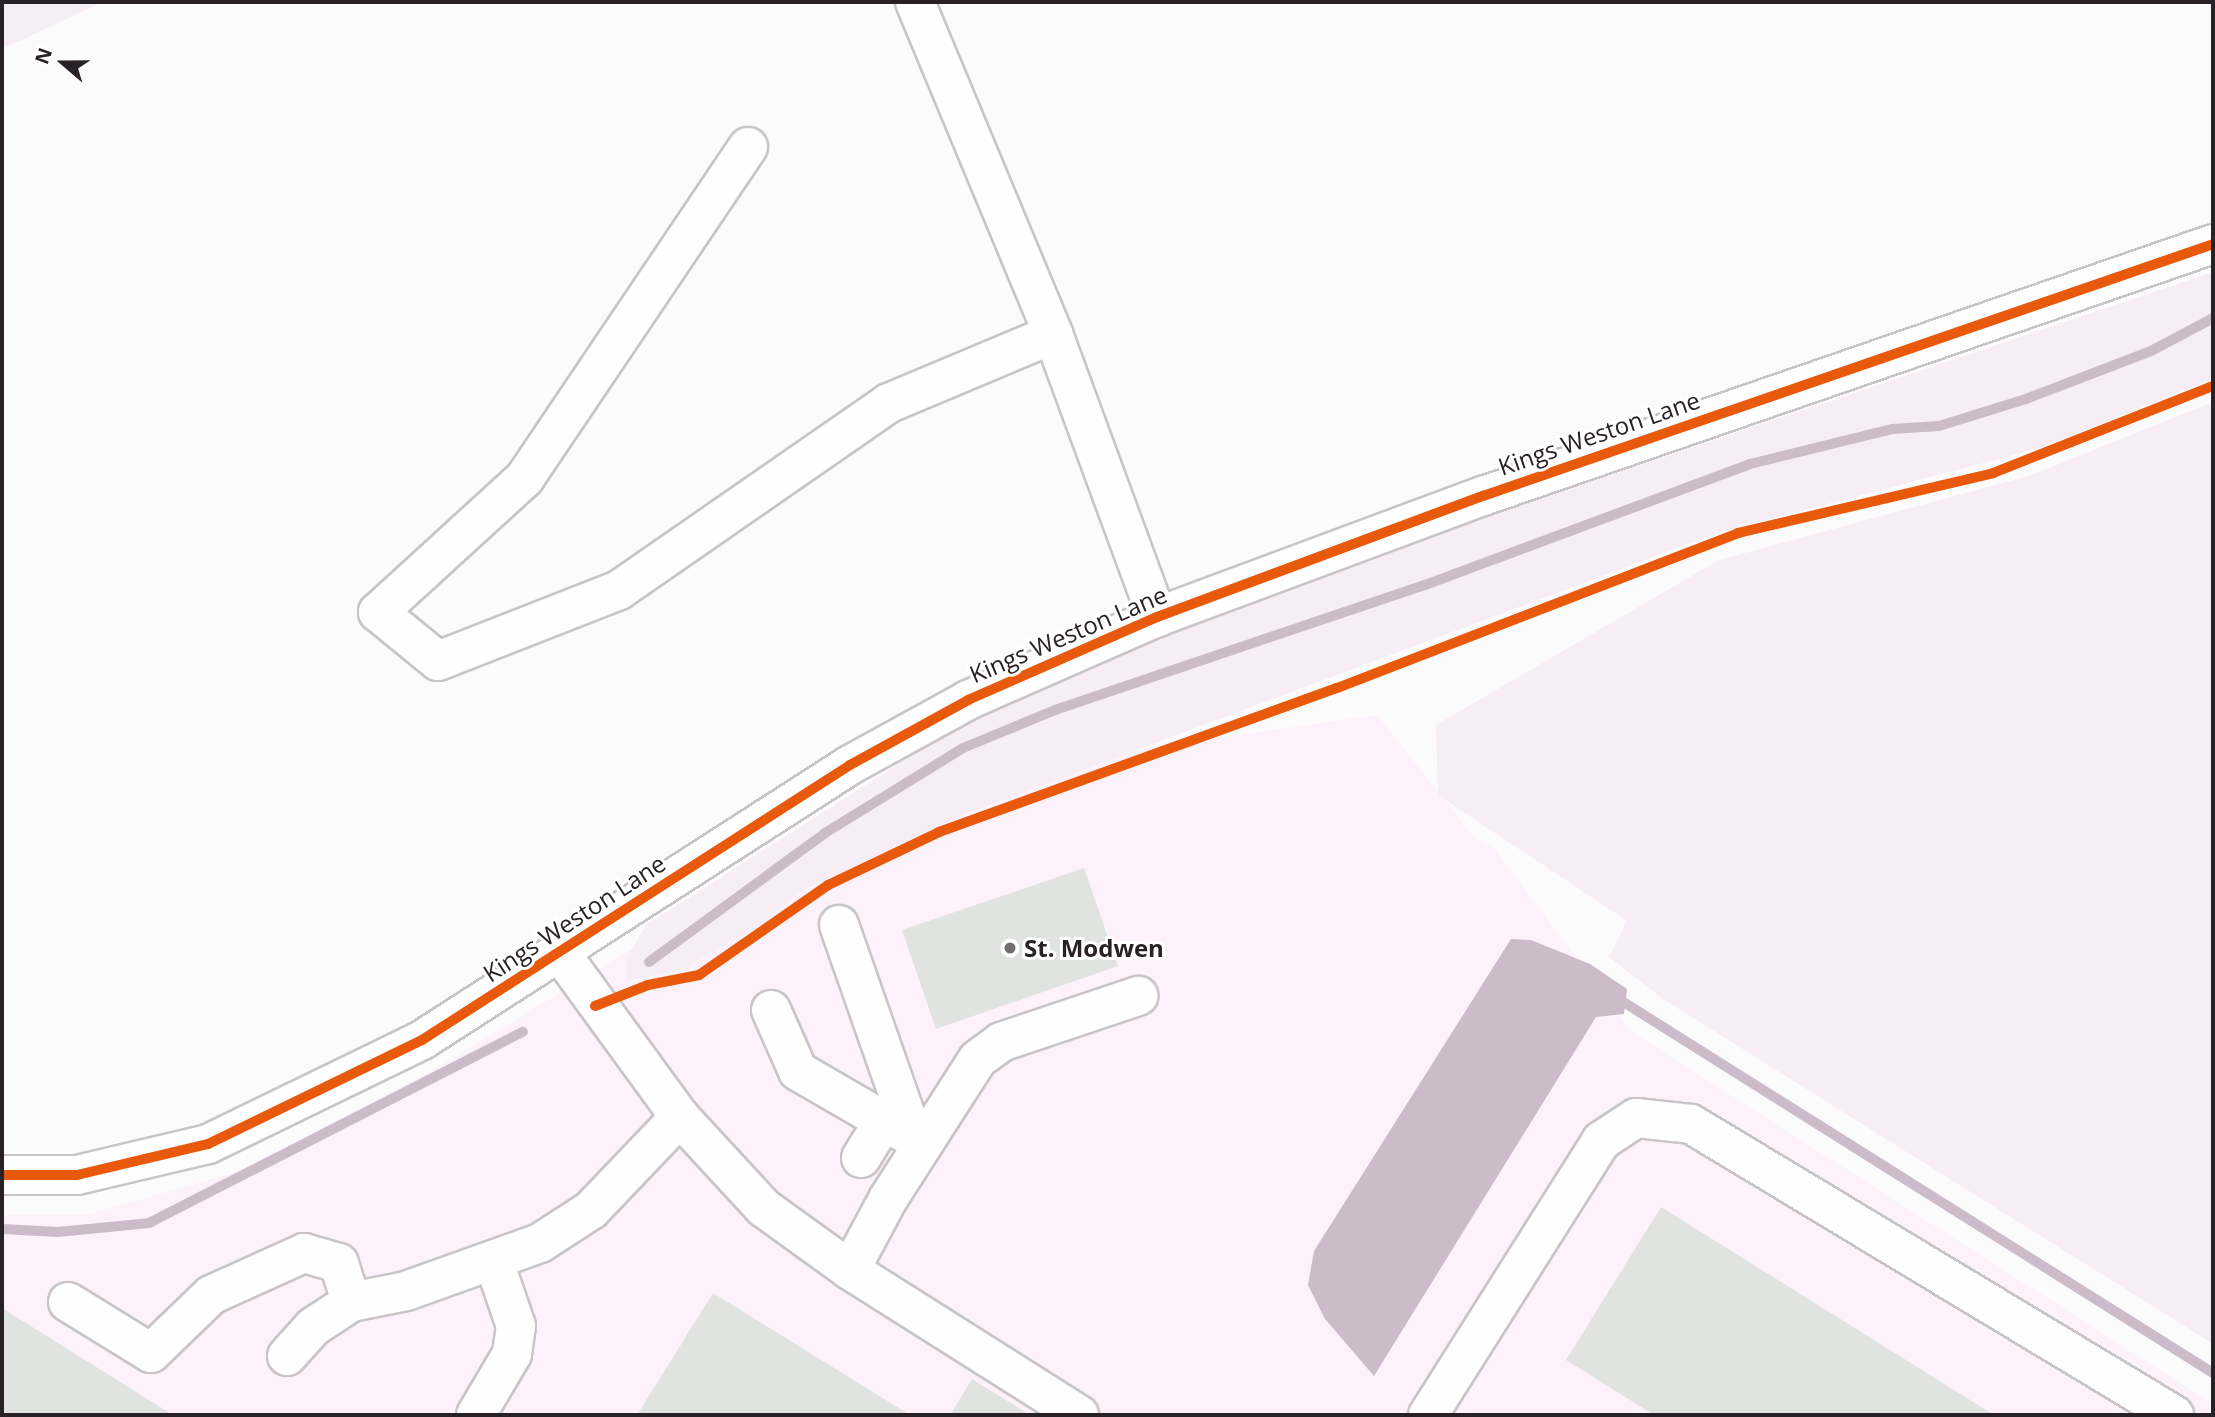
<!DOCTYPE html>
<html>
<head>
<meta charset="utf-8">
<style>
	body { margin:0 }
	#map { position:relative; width:2215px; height:1417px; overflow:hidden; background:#fcfbfc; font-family:"Open Sans",sans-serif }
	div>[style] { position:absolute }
	.built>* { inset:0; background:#fdf1fa }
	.green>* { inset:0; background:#f7edf5 }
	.water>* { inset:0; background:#ccbbc9 }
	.stream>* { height:10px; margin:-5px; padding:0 5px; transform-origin:5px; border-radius:5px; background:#ccbbc9 }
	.building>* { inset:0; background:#e1e3e1 }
	.roads { filter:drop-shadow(2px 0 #c8c5c7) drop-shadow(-2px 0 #c8c5c7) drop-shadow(0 2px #c8c5c7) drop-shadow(0 -2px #c8c5c7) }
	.minor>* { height:38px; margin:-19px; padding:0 19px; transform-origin:19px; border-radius:19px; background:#fffeff }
	.cycleway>* { height:10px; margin:-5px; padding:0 5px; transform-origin:5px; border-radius:5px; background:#e8590c }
	.dots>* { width:19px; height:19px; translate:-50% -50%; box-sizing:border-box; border:4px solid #fff; border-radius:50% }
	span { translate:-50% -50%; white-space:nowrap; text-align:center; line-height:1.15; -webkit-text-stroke:6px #fff; paint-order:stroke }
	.street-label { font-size:24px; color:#282227 }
	.poi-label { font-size:24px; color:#282227; font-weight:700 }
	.left { translate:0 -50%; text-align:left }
	.frame { position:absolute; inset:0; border:4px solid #282227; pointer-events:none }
	.north { position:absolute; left:28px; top:28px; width:70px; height:70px; -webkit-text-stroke:5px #fff; paint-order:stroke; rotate:290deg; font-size:19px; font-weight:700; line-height:28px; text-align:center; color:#282227 }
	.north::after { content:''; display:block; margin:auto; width:24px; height:32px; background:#282227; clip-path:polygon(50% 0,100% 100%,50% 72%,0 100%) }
</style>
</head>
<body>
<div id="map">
	<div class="built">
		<div style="clip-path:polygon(1377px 715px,1474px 837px,1494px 848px,1632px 1032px,2213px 1404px,2213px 1415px,2px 1415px,2px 1215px,86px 1215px,244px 1170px,445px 1063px,666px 928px,936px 779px)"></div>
	</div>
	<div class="green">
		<div style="clip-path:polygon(2px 2px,103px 2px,2px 49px)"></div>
		<div style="clip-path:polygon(2213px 272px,2213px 379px,2037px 449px,1717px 533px,960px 816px,803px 890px,755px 928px,681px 970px,627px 980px,626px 959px,646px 925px,941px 737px,1142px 641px,1457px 527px)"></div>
		<div style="clip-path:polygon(2213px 402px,2213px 1344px,1663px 999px,1609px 957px,1627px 921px,1438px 795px,1436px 725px,1719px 560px,2032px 475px)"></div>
	</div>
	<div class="water">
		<div style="clip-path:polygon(1511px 939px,1531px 940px,1590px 964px,1627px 989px,1624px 1014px,1596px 1017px,1374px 1376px,1325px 1319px,1308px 1285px,1314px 1251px)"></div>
	</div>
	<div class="stream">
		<div style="left:649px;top:962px;width:218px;rotate:-36.2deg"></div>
		<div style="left:825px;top:833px;width:162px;rotate:-31.6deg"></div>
		<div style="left:963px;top:748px;width:100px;rotate:-22.4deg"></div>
		<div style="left:1055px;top:710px;width:391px;rotate:-18.7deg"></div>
		<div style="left:1425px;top:585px;width:347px;rotate:-20.4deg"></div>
		<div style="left:1750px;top:464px;width:146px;rotate:-13.8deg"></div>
		<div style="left:1892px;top:429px;width:47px;rotate:-3.7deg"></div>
		<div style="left:1939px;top:426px;width:91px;rotate:-17.2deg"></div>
		<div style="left:2026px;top:399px;width:134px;rotate:-21deg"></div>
		<div style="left:2151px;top:351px;width:70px;rotate:-28deg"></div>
		<div style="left:1625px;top:1003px;width:695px;rotate:32.18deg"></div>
		<div style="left:2px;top:1229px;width:56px;rotate:3.1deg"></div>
		<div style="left:58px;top:1232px;width:91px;rotate:-5.6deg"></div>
		<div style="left:149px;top:1223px;width:420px;rotate:-27.1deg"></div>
	</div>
	<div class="building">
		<div style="clip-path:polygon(1084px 868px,1118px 966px,936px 1029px,902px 930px)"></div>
		<div style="clip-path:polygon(1661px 1207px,1994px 1415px,1654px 1415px,1566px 1360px)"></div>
		<div style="clip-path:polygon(713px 1293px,910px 1415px,637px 1415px)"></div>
		<div style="clip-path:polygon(2px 1308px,173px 1415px,2px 1415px)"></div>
		<div style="clip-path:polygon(972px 1379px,1030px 1415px,950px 1415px)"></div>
	</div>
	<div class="roads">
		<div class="minor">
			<div style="left:915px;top:2px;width:360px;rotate:67.4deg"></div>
			<div style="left:1053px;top:334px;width:302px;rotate:69.8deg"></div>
			<div style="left:748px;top:147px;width:399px;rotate:124deg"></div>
			<div style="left:525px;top:478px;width:199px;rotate:137.6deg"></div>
			<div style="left:378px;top:612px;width:77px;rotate:39.2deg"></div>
			<div style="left:438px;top:661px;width:194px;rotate:-21.4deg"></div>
			<div style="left:619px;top:590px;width:328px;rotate:-34.7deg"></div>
			<div style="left:889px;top:403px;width:178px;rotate:-22.8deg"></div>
			<div style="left:839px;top:925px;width:227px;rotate:70.7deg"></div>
			<div style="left:561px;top:954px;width:202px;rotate:53.9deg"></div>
			<div style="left:680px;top:1117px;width:124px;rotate:47.3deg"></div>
			<div style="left:764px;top:1208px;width:106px;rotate:35.8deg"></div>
			<div style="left:850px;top:1270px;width:271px;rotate:32.3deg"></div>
			<div style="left:771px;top:1010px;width:67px;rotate:66.1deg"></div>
			<div style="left:798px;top:1071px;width:143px;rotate:30.1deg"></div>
			<div style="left:861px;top:1158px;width:42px;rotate:-58.6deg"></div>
			<div style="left:2px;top:1175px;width:75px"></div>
			<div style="left:77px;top:1175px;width:135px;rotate:-13.3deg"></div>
			<div style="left:208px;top:1144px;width:238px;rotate:-25.9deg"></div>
			<div style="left:422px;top:1040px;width:509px;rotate:-32.72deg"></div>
			<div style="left:850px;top:765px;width:135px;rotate:-28.8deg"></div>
			<div style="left:968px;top:700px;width:206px;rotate:-23.7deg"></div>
			<div style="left:1157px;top:617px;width:348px;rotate:-20.4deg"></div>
			<div style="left:1483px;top:496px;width:772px;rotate:-19.04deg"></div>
			<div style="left:850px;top:1270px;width:81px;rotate:-61.8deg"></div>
			<div style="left:888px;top:1199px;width:166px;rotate:-57.3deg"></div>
			<div style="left:978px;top:1059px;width:29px;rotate:-36deg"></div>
			<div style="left:1001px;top:1042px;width:145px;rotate:-18.6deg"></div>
			<div style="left:68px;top:1302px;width:97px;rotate:31.6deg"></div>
			<div style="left:151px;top:1353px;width:83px;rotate:-44deg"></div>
			<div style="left:211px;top:1295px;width:102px;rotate:-24.3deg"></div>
			<div style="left:304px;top:1253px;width:36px;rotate:16deg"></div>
			<div style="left:339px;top:1263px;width:41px;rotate:72.9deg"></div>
			<div style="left:287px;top:1356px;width:39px;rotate:-48deg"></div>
			<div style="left:313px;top:1327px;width:45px;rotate:-33.3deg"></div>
			<div style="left:351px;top:1302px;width:56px;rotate:-11.3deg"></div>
			<div style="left:406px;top:1291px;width:142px;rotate:-19.7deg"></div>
			<div style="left:540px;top:1243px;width:61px;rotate:-32.9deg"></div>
			<div style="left:591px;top:1210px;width:129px;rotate:-46.3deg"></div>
			<div style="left:476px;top:1415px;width:71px;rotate:-59.5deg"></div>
			<div style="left:512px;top:1354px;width:28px;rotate:-82deg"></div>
			<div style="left:516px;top:1326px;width:68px;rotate:-109deg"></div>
			<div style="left:1428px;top:1415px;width:324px;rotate:-57.7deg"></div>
			<div style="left:1601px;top:1141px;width:42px;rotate:-33.3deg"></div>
			<div style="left:1636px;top:1118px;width:55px;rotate:6.2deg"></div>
			<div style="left:1691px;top:1124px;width:564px;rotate:31.07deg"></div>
		</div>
	</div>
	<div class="cycleway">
		<div style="left:595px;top:1006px;width:57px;rotate:-21.6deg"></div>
		<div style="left:648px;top:985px;width:52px;rotate:-11.1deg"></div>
		<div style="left:699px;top:975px;width:157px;rotate:-34.9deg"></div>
		<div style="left:828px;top:885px;width:123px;rotate:-25.5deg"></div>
		<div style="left:939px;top:832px;width:423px;rotate:-19.9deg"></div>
		<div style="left:1337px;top:688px;width:430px;rotate:-21.1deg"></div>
		<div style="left:1738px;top:533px;width:262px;rotate:-13.2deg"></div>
		<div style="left:1993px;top:473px;width:237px;rotate:-21.6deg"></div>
		<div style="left:2px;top:1175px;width:75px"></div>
		<div style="left:77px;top:1175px;width:135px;rotate:-13.3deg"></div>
		<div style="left:208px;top:1144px;width:238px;rotate:-25.9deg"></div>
		<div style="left:422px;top:1040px;width:509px;rotate:-32.72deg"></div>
		<div style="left:850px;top:765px;width:135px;rotate:-28.8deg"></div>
		<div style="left:968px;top:700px;width:206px;rotate:-23.7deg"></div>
		<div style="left:1157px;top:617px;width:348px;rotate:-20.4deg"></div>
		<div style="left:1483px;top:496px;width:772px;rotate:-19.04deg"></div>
	</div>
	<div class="dots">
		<div style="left:1010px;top:948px;background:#726e72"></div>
	</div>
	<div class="street-label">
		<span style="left:1599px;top:433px;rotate:-19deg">Kings Weston Lane</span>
		<span style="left:1068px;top:634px;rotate:-23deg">Kings Weston Lane</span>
		<span style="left:574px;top:918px;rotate:-33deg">Kings Weston Lane</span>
	</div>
	<div class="poi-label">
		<span class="left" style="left:1024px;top:948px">St. Modwen</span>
	</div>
	<div class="frame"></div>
	<div class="north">N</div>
</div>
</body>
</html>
